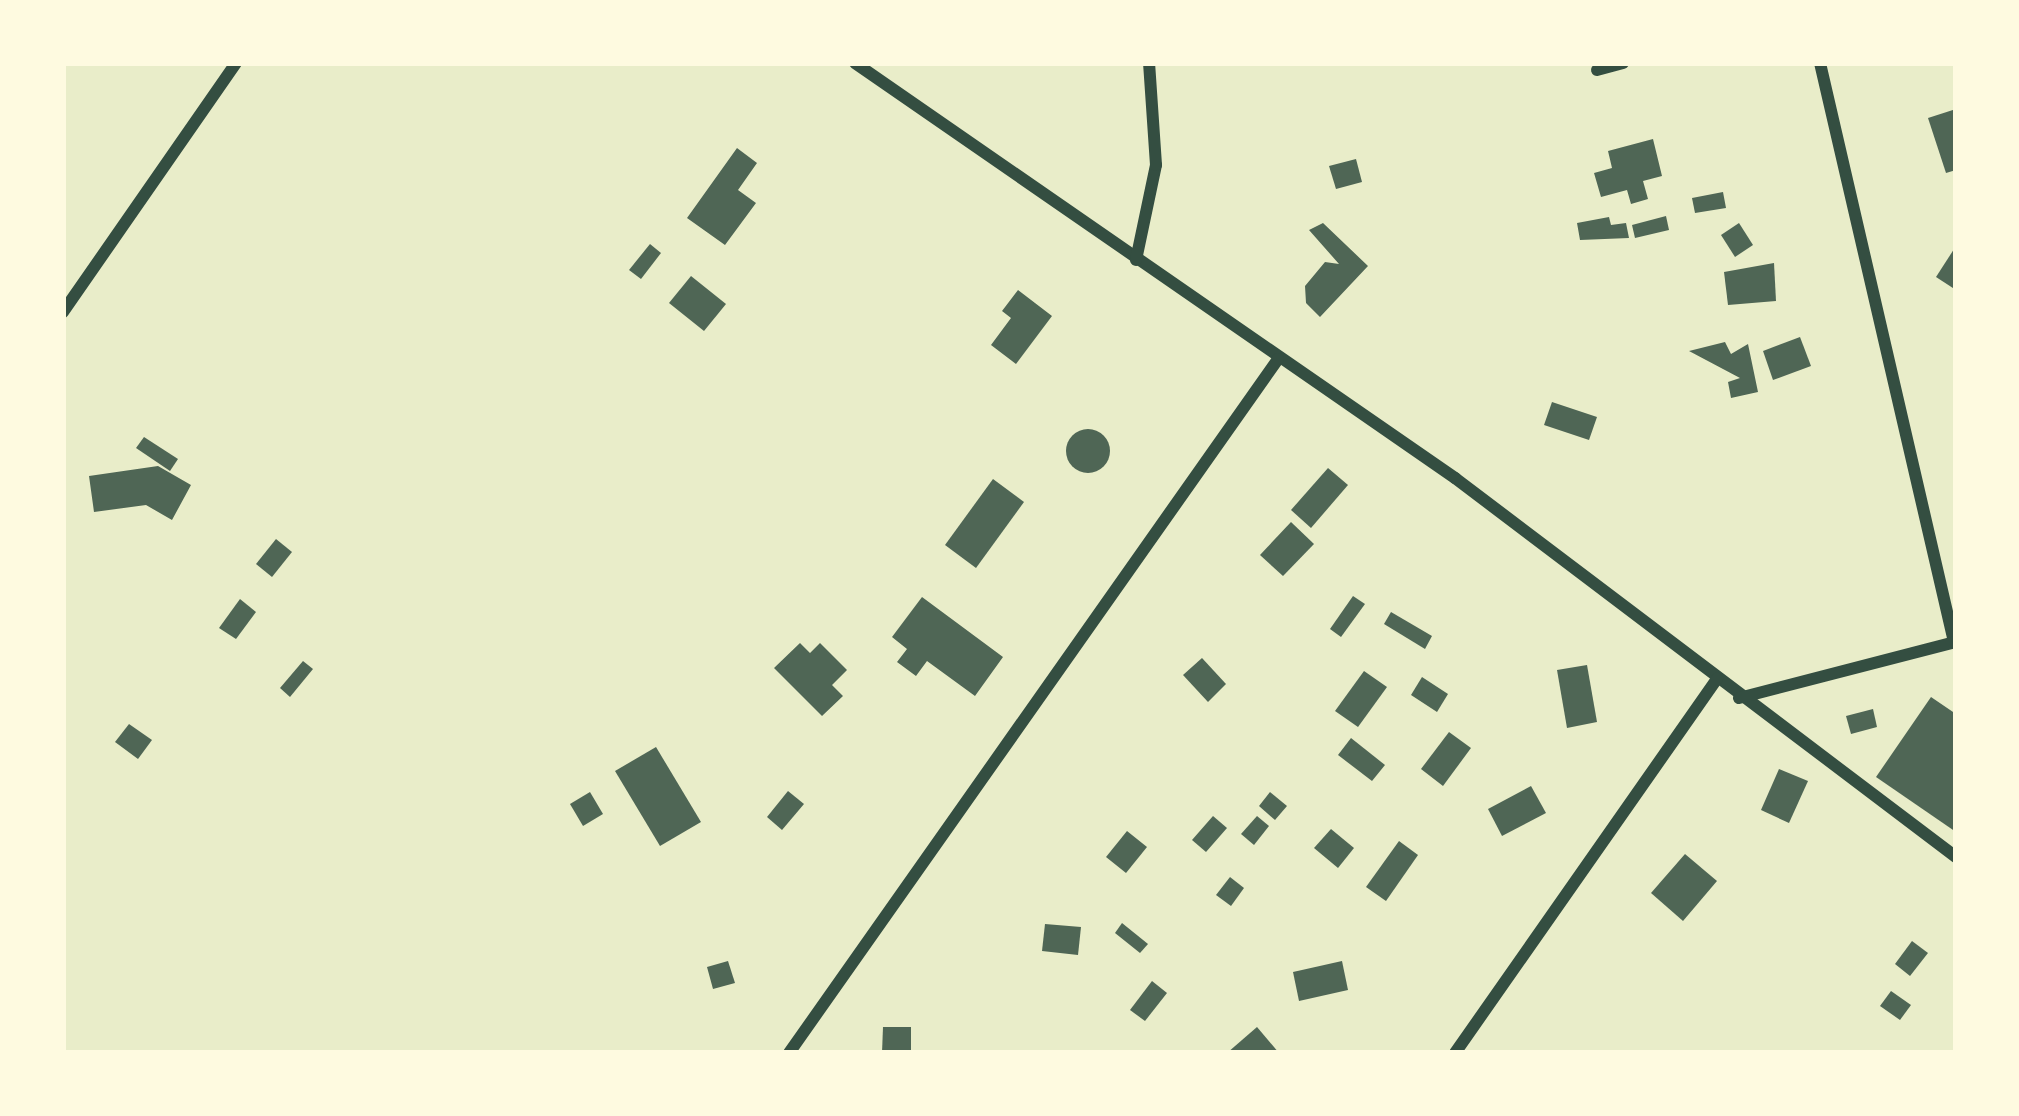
<!DOCTYPE html>
<html>
<head>
<meta charset="utf-8">
<style>
	body { margin:0 }
	#map { position:relative; width:2019px; height:1116px; overflow:hidden; background:#e9edc9; font-family:Raleway,sans-serif }
	div>[style] { position:absolute }
	.building>* { inset:0; background:#4f6655 }
	.round { border-radius:50% }
	.minor>* { height:12px; margin:-6px; padding:0 6px; transform-origin:6px; border-radius:6px; background:#344e41 }
	span { translate:-50% -50%; white-space:nowrap; text-align:center; line-height:1.15; -webkit-text-stroke:9px #fefae0; paint-order:stroke }
	.frame { position:absolute; inset:0; border:66px solid #fefae0; pointer-events:none }
</style>
</head>
<body>
<div id="map">
	<div class="building">
		<div style="clip-path:polygon(1956px 109px,1956px 170px,1946px 173px,1928px 118px)"></div>
		<div style="clip-path:polygon(1653px 139px,1662px 176px,1643px 181px,1648px 199px,1631px 204px,1627px 190px,1601px 197px,1594px 173px,1612px 168px,1608px 151px)"></div>
		<div style="clip-path:polygon(737px 148px,757px 163px,738px 190px,756px 203px,725px 245px,687px 218px)"></div>
		<div style="clip-path:polygon(1356px 159px,1362px 182px,1336px 189px,1329px 166px)"></div>
		<div style="clip-path:polygon(1723px 192px,1726px 208px,1695px 213px,1692px 198px)"></div>
		<div style="clip-path:polygon(1666px 216px,1669px 230px,1635px 238px,1632px 225px)"></div>
		<div style="clip-path:polygon(1609px 217px,1611px 225px,1626px 223px,1629px 238px,1580px 240px,1577px 223px)"></div>
		<div style="clip-path:polygon(1323px 223px,1368px 266px,1320px 317px,1306px 303px,1305px 286px,1325px 262px,1339px 264px,1309px 230px)"></div>
		<div style="clip-path:polygon(1739px 223px,1753px 245px,1735px 257px,1721px 235px)"></div>
		<div style="clip-path:polygon(650px 244px,661px 253px,641px 279px,629px 270px)"></div>
		<div style="clip-path:polygon(1956px 246px,1956px 290px,1936px 277px)"></div>
		<div style="clip-path:polygon(1774px 263px,1776px 301px,1728px 305px,1724px 272px)"></div>
		<div style="clip-path:polygon(691px 276px,726px 304px,704px 331px,669px 303px)"></div>
		<div style="clip-path:polygon(1018px 290px,1052px 316px,1016px 364px,991px 345px,1011px 318px,1002px 311px)"></div>
		<div style="clip-path:polygon(1800px 337px,1811px 366px,1773px 380px,1763px 351px)"></div>
		<div style="clip-path:polygon(1725px 342px,1731px 354px,1748px 344px,1758px 392px,1731px 398px,1728px 382px,1740px 378px,1689px 351px)"></div>
		<div style="clip-path:polygon(1552px 402px,1597px 417px,1589px 440px,1544px 425px)"></div>
		<div class="round" style="left:1066px;top:429px;width:44px;height:44px"></div>
		<div style="clip-path:polygon(144px 437px,178px 459px,170px 471px,136px 448px)"></div>
		<div style="clip-path:polygon(158px 466px,191px 485px,172px 520px,146px 505px,94px 512px,89px 476px)"></div>
		<div style="clip-path:polygon(1328px 468px,1348px 485px,1311px 528px,1291px 510px)"></div>
		<div style="clip-path:polygon(993px 479px,1024px 502px,976px 568px,945px 545px)"></div>
		<div style="clip-path:polygon(1291px 522px,1314px 544px,1283px 576px,1260px 555px)"></div>
		<div style="clip-path:polygon(276px 539px,292px 552px,272px 577px,256px 564px)"></div>
		<div style="clip-path:polygon(1353px 596px,1365px 604px,1341px 637px,1330px 629px)"></div>
		<div style="clip-path:polygon(922px 597px,1003px 657px,975px 696px,927px 661px,916px 676px,897px 662px,907px 649px,892px 637px)"></div>
		<div style="clip-path:polygon(240px 599px,256px 612px,236px 639px,219px 628px)"></div>
		<div style="clip-path:polygon(1391px 612px,1432px 636px,1425px 649px,1384px 624px)"></div>
		<div style="clip-path:polygon(800px 643px,810px 653px,820px 643px,847px 670px,832px 685px,843px 696px,822px 716px,774px 668px)"></div>
		<div style="clip-path:polygon(1202px 658px,1226px 684px,1208px 702px,1183px 675px)"></div>
		<div style="clip-path:polygon(303px 661px,313px 669px,290px 697px,280px 688px)"></div>
		<div style="clip-path:polygon(1587px 665px,1597px 722px,1567px 728px,1557px 670px)"></div>
		<div style="clip-path:polygon(1364px 671px,1387px 687px,1358px 727px,1335px 711px)"></div>
		<div style="clip-path:polygon(1422px 677px,1448px 694px,1437px 712px,1411px 695px)"></div>
		<div style="clip-path:polygon(1931px 697px,1956px 714px,1956px 832px,1876px 777px)"></div>
		<div style="clip-path:polygon(1873px 709px,1877px 727px,1851px 734px,1846px 716px)"></div>
		<div style="clip-path:polygon(129px 724px,152px 740px,138px 759px,115px 742px)"></div>
		<div style="clip-path:polygon(1449px 732px,1471px 748px,1443px 786px,1421px 769px)"></div>
		<div style="clip-path:polygon(1351px 738px,1385px 765px,1372px 781px,1338px 755px)"></div>
		<div style="clip-path:polygon(656px 747px,701px 822px,660px 846px,615px 771px)"></div>
		<div style="clip-path:polygon(1779px 769px,1808px 781px,1789px 823px,1761px 810px)"></div>
		<div style="clip-path:polygon(1531px 786px,1546px 813px,1502px 836px,1488px 809px)"></div>
		<div style="clip-path:polygon(788px 791px,804px 804px,782px 830px,767px 817px)"></div>
		<div style="clip-path:polygon(590px 792px,603px 814px,583px 826px,570px 804px)"></div>
		<div style="clip-path:polygon(1270px 792px,1287px 806px,1275px 820px,1259px 806px)"></div>
		<div style="clip-path:polygon(1213px 816px,1227px 828px,1206px 852px,1192px 840px)"></div>
		<div style="clip-path:polygon(1257px 816px,1269px 826px,1254px 845px,1241px 834px)"></div>
		<div style="clip-path:polygon(1331px 829px,1354px 848px,1338px 868px,1314px 848px)"></div>
		<div style="clip-path:polygon(1127px 831px,1147px 847px,1126px 873px,1106px 857px)"></div>
		<div style="clip-path:polygon(1399px 841px,1418px 855px,1386px 901px,1366px 887px)"></div>
		<div style="clip-path:polygon(1685px 854px,1717px 881px,1683px 921px,1651px 893px)"></div>
		<div style="clip-path:polygon(1230px 877px,1244px 888px,1231px 906px,1216px 895px)"></div>
		<div style="clip-path:polygon(1122px 923px,1148px 944px,1140px 953px,1115px 933px)"></div>
		<div style="clip-path:polygon(1045px 924px,1081px 927px,1078px 955px,1042px 951px)"></div>
		<div style="clip-path:polygon(1912px 941px,1928px 953px,1910px 976px,1895px 964px)"></div>
		<div style="clip-path:polygon(728px 961px,735px 983px,713px 989px,707px 967px)"></div>
		<div style="clip-path:polygon(1342px 961px,1348px 990px,1299px 1001px,1293px 972px)"></div>
		<div style="clip-path:polygon(1152px 981px,1167px 993px,1145px 1021px,1130px 1010px)"></div>
		<div style="clip-path:polygon(1891px 991px,1911px 1005px,1900px 1020px,1880px 1006px)"></div>
		<div style="clip-path:polygon(883px 1027px,911px 1027px,911px 1053px,882px 1053px)"></div>
		<div style="clip-path:polygon(1257px 1027px,1279px 1053px,1227px 1053px)"></div>
	</div>
	<div class="minor">
		<div style="left:855px;top:63px;width:730px;rotate:34.67deg"></div>
		<div style="left:1455px;top:478px;width:628px;rotate:37.11deg"></div>
		<div style="left:1820px;top:63px;width:594px;rotate:76.97deg"></div>
		<div style="left:1597px;top:70px;width:27px;rotate:-15deg"></div>
		<div style="left:1136px;top:260px;width:97px;rotate:-78.1deg"></div>
		<div style="left:1156px;top:165px;width:102px;rotate:-93.9deg"></div>
		<div style="left:63px;top:312px;width:303px;rotate:-55.2deg"></div>
		<div style="left:1739px;top:698px;width:224px;rotate:-14.5deg"></div>
		<div style="left:789px;top:1053px;width:849px;rotate:-54.83deg"></div>
		<div style="left:1455px;top:1053px;width:457px;rotate:-55deg"></div>
	</div>
	<div class="frame"></div>
</div>
</body>
</html>
